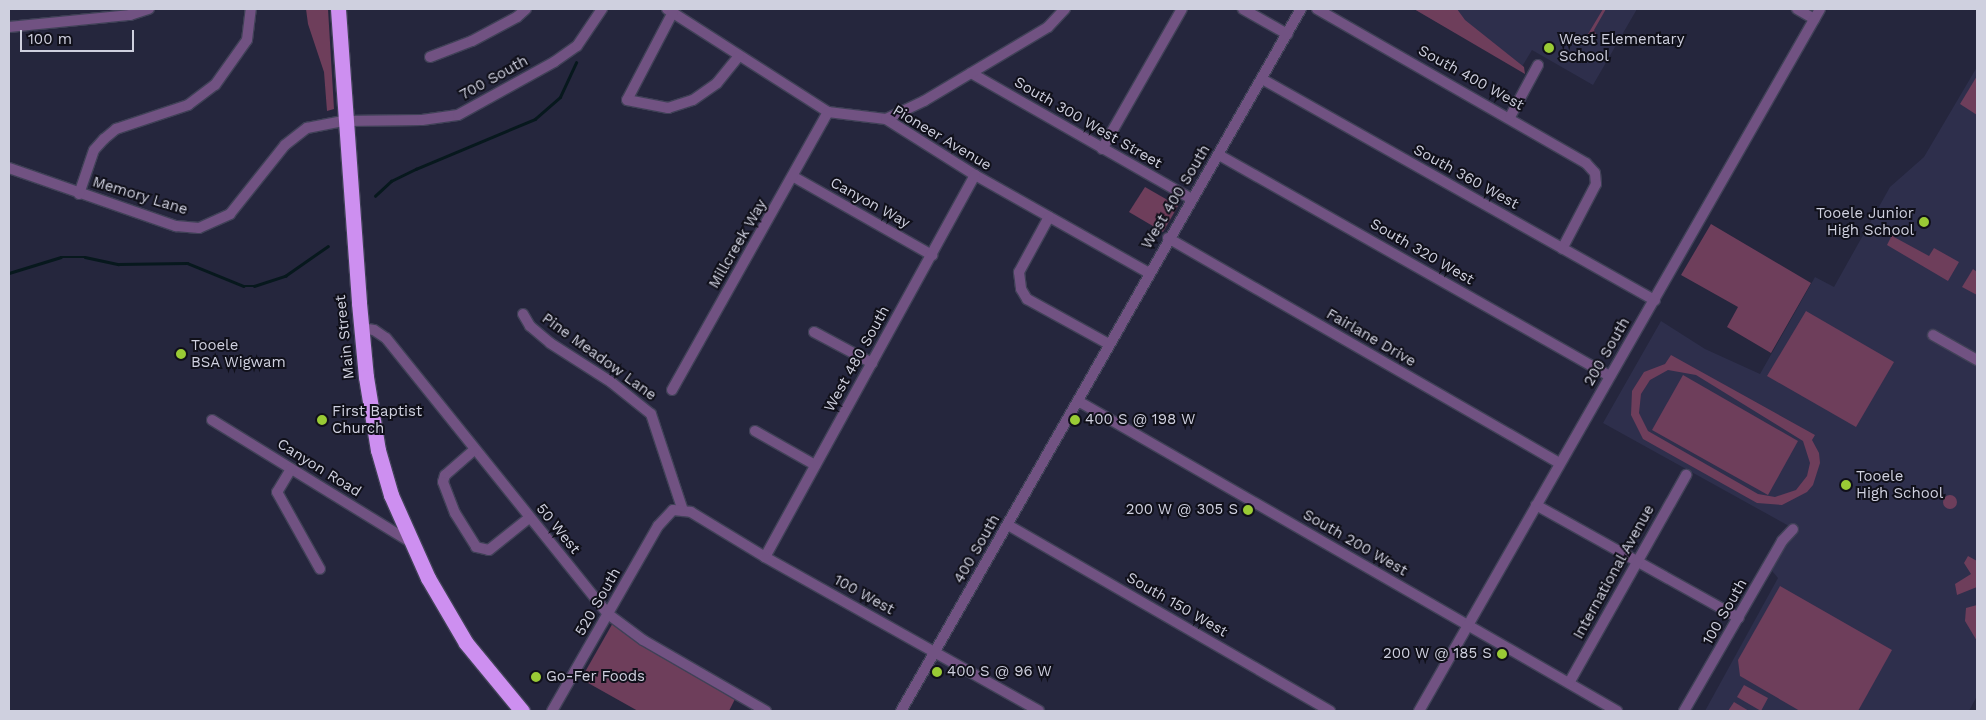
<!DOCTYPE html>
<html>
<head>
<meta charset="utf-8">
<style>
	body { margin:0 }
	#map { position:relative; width:1986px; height:720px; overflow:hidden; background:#25263d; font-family:"Work Sans",sans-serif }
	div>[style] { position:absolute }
	.built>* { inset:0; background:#2e2f4c }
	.green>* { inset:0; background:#6e3e5b }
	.round { border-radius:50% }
	.stream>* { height:2.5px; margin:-1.25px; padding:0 1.25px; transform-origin:1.25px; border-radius:1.25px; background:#07181d }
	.roads { filter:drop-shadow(1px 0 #404157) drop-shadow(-1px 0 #404157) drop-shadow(0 1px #404157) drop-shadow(0 -1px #404157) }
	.minor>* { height:10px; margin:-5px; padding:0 5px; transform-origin:5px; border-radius:5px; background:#715282 }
	.highway>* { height:15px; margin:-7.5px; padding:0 7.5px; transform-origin:7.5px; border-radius:7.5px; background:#cd8ff0 }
	.dots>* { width:14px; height:14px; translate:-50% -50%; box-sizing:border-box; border:2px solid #10101a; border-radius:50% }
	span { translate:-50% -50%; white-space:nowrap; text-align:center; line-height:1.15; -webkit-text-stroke:4px #10101a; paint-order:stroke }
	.poi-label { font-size:15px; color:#cfd0df }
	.left { translate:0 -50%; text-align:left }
	.right { translate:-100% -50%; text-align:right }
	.street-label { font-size:15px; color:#cfd0df }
	.frame { position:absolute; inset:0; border:10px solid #cfd0df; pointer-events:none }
	.scale { position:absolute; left:20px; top:30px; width:114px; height:22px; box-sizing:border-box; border:2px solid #cfd0df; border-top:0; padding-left:6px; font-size:15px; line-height:18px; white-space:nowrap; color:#cfd0df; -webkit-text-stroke:4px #10101a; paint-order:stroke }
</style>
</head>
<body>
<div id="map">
	<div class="built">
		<div style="clip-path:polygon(1414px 9px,1637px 9px,1593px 85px,1532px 50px,1520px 70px)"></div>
		<div style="clip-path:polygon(1977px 67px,1977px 696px,1969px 711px,1705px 711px,1778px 578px,1767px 565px,1789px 526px,1603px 423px,1661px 321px,1705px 349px,1760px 374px,1815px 277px,1834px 287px,1890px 187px,1924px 157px)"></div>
	</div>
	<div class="green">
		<div style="clip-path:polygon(306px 9px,328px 9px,334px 109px,327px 111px,324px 72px,308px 24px)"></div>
		<div style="clip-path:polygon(1414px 9px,1457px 9px,1465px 20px,1524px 67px,1525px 74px)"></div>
		<div style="clip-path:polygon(1603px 9px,1606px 9px,1594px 30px,1597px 36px,1591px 38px,1588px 34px)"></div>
		<div style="clip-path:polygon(1977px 76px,1977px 115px,1960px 104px)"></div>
		<div style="clip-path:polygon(1145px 187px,1178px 206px,1163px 232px,1129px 212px)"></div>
		<div style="clip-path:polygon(1711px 224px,1811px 283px,1771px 353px,1727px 327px,1738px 307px,1681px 275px)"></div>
		<div style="clip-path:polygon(1895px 229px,1894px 237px,1929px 256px,1934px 248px,1959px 262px,1948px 281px,1887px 245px)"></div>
		<div style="clip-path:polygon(1973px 269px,1977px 272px,1977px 295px,1962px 287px)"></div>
		<div style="clip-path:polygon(1806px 311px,1894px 362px,1856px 427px,1767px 376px)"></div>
		<div style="clip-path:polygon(evenodd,1671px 355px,1815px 435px,1812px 440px,1819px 453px,1820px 463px,1813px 485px,1807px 492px,1782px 505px,1757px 503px,1643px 439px,1631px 415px,1632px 391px,1644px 372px,1665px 364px,1671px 355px,1668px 370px,1696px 375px,1803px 441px,1810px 463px,1807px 476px,1796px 490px,1775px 497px,1758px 494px,1648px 431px,1639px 413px,1641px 394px,1650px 380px,1668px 370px)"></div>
		<div style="clip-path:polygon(1683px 375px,1798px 441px,1768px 495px,1652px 430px)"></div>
		<div class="round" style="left:1943px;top:495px;width:14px;height:14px"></div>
		<div style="clip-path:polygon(1968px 556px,1977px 561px,1977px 587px,1957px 595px,1955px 584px,1971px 574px,1964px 563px)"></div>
		<div style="clip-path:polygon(1780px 586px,1892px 650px,1858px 711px,1800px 711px,1740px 676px,1738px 660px)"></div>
		<div style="clip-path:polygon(1977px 605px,1977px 641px,1965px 621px,1966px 608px)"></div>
		<div style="clip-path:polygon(614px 621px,736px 697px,729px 711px,638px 711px,581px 679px)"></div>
		<div style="clip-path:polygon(1744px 685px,1768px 698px,1761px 711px,1737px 697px)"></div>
		<div style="clip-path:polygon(1734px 702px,1749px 711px,1728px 711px)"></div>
	</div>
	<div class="stream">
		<div style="left:375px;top:196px;width:22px;rotate:-43deg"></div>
		<div style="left:391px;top:181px;width:28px;rotate:-26deg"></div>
		<div style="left:416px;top:169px;width:129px;rotate:-22.8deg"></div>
		<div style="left:535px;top:119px;width:33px;rotate:-41deg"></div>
		<div style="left:560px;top:97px;width:38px;rotate:-65deg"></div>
		<div style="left:9px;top:273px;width:54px;rotate:-17.1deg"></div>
		<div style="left:61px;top:257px;width:24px"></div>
		<div style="left:85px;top:257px;width:34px;rotate:12deg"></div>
		<div style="left:118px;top:264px;width:69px;rotate:-0.8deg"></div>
		<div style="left:187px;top:263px;width:61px;rotate:22deg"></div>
		<div style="left:244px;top:286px;width:10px"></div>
		<div style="left:254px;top:286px;width:33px;rotate:-18deg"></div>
		<div style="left:285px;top:276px;width:52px;rotate:-34.9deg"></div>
	</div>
	<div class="roads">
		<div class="minor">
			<div style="left:667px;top:9px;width:191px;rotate:32.6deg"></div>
			<div style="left:828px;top:112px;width:58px;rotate:6.9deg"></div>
			<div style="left:886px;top:119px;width:105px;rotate:32.2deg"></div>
			<div style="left:975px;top:175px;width:200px;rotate:29.4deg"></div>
			<div style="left:1243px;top:9px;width:51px;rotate:29.6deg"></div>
			<div style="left:1317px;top:9px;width:310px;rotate:29.8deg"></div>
			<div style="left:1586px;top:163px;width:13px;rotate:48deg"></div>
			<div style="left:1595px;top:173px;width:11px;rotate:85deg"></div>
			<div style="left:1596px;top:184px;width:73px;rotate:117.6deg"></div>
			<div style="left:1797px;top:9px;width:20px;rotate:30deg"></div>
			<div style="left:673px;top:12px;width:99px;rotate:117.6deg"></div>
			<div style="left:627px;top:100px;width:42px;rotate:11deg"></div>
			<div style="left:668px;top:108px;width:26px;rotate:-18deg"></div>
			<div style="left:693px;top:100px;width:29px;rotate:-35deg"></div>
			<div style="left:717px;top:83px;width:35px;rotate:-51deg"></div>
			<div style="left:9px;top:27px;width:122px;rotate:-5.7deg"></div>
			<div style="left:130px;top:15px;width:20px;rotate:-18deg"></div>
			<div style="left:430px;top:57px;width:45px;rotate:-20.9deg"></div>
			<div style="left:472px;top:41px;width:51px;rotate:-28.1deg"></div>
			<div style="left:517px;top:17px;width:12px;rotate:-42deg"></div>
			<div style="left:971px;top:73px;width:254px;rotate:29.7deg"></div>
			<div style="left:1262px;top:79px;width:451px;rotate:29.4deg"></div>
			<div style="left:1510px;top:117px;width:59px;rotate:-61.7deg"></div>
			<div style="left:886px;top:119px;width:42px;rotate:-25.3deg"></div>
			<div style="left:924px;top:101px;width:144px;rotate:-30.8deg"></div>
			<div style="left:1048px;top:27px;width:25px;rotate:-47deg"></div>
			<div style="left:1102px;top:149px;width:161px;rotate:-60.3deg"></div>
			<div style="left:1219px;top:155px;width:449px;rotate:29.5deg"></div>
			<div style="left:9px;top:168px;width:177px;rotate:19.2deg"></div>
			<div style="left:176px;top:226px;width:23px;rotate:5deg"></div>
			<div style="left:199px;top:228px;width:34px;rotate:-24deg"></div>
			<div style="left:230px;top:214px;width:88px;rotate:-51.4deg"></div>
			<div style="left:285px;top:145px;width:28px;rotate:-38deg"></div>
			<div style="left:307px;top:128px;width:38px;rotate:-11deg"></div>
			<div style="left:344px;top:121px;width:78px;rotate:-0.7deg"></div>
			<div style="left:422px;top:120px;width:36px;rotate:-8deg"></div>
			<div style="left:458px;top:115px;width:110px;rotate:-28.9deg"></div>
			<div style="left:554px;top:62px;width:28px;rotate:-35deg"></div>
			<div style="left:577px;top:46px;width:45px;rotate:-56deg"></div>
			<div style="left:794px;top:177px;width:159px;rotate:29.5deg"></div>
			<div style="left:79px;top:194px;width:46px;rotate:-71.2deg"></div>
			<div style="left:94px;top:150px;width:15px;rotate:-48deg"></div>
			<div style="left:104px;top:139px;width:16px;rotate:-40deg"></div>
			<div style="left:116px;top:129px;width:76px;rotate:-18.4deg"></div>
			<div style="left:188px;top:105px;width:34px;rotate:-37deg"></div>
			<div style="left:215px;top:85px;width:55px;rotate:-54.6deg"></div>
			<div style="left:247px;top:40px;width:31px;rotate:-83deg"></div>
			<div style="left:1049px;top:217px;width:63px;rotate:118.6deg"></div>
			<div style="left:1019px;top:272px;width:17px;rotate:83deg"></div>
			<div style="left:1021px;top:289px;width:12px;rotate:59deg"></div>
			<div style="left:1027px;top:299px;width:94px;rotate:28.8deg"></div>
			<div style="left:1168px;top:238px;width:451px;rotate:29.9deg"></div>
			<div style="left:523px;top:314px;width:14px;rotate:60deg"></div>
			<div style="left:530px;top:326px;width:26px;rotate:40deg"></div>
			<div style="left:550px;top:343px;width:72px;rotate:32.6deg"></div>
			<div style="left:611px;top:382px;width:51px;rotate:38.7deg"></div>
			<div style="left:651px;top:414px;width:102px;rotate:71.7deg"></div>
			<div style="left:361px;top:328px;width:13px;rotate:9deg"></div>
			<div style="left:374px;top:330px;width:14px;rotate:34deg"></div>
			<div style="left:386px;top:338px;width:354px;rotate:51.2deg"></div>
			<div style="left:608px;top:614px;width:44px;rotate:36.6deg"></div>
			<div style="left:643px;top:640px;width:142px;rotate:30deg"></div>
			<div style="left:814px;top:332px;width:66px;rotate:28.1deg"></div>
			<div style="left:1933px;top:335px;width:51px;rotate:29.6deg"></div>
			<div style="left:672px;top:390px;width:319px;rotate:-60.7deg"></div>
			<div style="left:1078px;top:401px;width:622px;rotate:29.9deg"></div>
			<div style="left:212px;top:420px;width:233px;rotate:31.6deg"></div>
			<div style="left:755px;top:431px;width:69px;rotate:29.5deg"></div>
			<div style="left:474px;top:450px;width:38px;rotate:139deg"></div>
			<div style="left:445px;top:475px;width:7px;rotate:106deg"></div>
			<div style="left:443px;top:482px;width:33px;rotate:69deg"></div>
			<div style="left:455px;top:513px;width:40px;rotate:58deg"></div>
			<div style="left:476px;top:547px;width:13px;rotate:13deg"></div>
			<div style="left:489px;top:550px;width:51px;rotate:-38.7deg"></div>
			<div style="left:291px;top:469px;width:27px;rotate:121deg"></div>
			<div style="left:277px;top:492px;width:88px;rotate:60.8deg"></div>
			<div style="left:1536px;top:505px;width:232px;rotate:29.1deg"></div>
			<div style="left:1008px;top:525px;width:372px;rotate:30deg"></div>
			<div style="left:765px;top:557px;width:436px;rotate:-61.2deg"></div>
			<div style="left:1569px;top:683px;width:239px;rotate:-60.6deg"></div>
			<div style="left:552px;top:711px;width:213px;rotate:-60.2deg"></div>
			<div style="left:658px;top:526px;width:22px;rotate:-47deg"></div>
			<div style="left:673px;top:510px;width:18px;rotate:6deg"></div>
			<div style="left:691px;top:512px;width:87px;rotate:31.3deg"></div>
			<div style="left:765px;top:557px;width:314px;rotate:29.3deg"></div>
			<div style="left:901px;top:711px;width:808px;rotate:-60.33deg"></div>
			<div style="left:1419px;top:711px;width:808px;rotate:-60.26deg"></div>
			<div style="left:1684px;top:711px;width:196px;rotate:-60deg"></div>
			<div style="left:1782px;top:541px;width:16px;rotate:-47deg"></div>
		</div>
		<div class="highway">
			<div style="left:338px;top:9px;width:295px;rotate:85.9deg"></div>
			<div style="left:359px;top:303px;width:74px;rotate:84.6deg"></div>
			<div style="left:366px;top:377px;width:74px;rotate:80.7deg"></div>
			<div style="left:378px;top:450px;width:47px;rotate:73.9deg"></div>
			<div style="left:391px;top:495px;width:91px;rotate:66deg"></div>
			<div style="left:428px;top:578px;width:75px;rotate:59.7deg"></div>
			<div style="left:466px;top:643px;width:88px;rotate:50.5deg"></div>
		</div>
	</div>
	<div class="dots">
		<div style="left:1549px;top:48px;background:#9acb35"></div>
		<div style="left:1924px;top:222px;background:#9acb35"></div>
		<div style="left:181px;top:354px;background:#9acb35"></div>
		<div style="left:322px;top:420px;background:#9acb35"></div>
		<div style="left:1075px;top:420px;background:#9acb35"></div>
		<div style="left:1846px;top:485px;background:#9acb35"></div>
		<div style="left:1248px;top:510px;background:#9acb35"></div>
		<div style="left:1502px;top:654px;background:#9acb35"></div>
		<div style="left:937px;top:672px;background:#9acb35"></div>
		<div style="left:536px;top:677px;background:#9acb35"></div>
	</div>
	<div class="poi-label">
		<span class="left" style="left:1559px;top:48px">West Elementary<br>School</span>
		<span class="right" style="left:1914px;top:222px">Tooele Junior<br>High School</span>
		<span class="left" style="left:191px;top:354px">Tooele<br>BSA Wigwam</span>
		<span class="left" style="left:332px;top:420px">First Baptist<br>Church</span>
		<span class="left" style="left:1085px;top:420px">400 S @ 198 W</span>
		<span class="left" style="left:1856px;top:485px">Tooele<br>High School</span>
		<span class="right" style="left:1238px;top:510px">200 W @ 305 S</span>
		<span class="right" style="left:1492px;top:654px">200 W @ 185 S</span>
		<span class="left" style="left:947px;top:672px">400 S @ 96 W</span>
		<span class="left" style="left:546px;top:677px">Go-Fer Foods</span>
	</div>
	<div class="street-label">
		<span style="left:494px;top:78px;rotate:-29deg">700 South</span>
		<span style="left:1471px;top:78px;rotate:29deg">South 400 West</span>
		<span style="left:1088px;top:123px;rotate:30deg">South 300 West Street</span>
		<span style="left:942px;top:138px;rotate:31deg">Pioneer Avenue</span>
		<span style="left:1466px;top:177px;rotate:29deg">South 360 West</span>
		<span style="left:140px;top:196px;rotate:17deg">Memory Lane</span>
		<span style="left:1176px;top:197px;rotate:-59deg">West 400 South</span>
		<span style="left:870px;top:203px;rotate:29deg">Canyon Way</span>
		<span style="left:738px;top:244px;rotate:-60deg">Millcreek Way</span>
		<span style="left:1422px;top:252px;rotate:30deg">South 320 West</span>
		<span style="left:345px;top:337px;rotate:-96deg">Main Street</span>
		<span style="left:1371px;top:338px;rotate:30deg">Fairlane Drive</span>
		<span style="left:1607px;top:352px;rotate:-60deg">200 South</span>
		<span style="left:599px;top:357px;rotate:36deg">Pine Meadow Lane</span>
		<span style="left:857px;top:359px;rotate:-61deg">West 480 South</span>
		<span style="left:319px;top:468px;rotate:32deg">Canyon Road</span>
		<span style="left:558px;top:529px;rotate:51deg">50 West</span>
		<span style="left:1355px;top:543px;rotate:30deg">South 200 West</span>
		<span style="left:977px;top:549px;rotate:-60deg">400 South</span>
		<span style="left:1614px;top:572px;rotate:-61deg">International Avenue</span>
		<span style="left:864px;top:595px;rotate:29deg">100 West</span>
		<span style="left:598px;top:602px;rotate:-60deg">520 South</span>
		<span style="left:1177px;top:605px;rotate:30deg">South 150 West</span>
		<span style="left:1725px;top:612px;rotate:-60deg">100 South</span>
	</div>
	<div class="frame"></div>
	<div class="scale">100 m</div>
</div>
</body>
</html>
